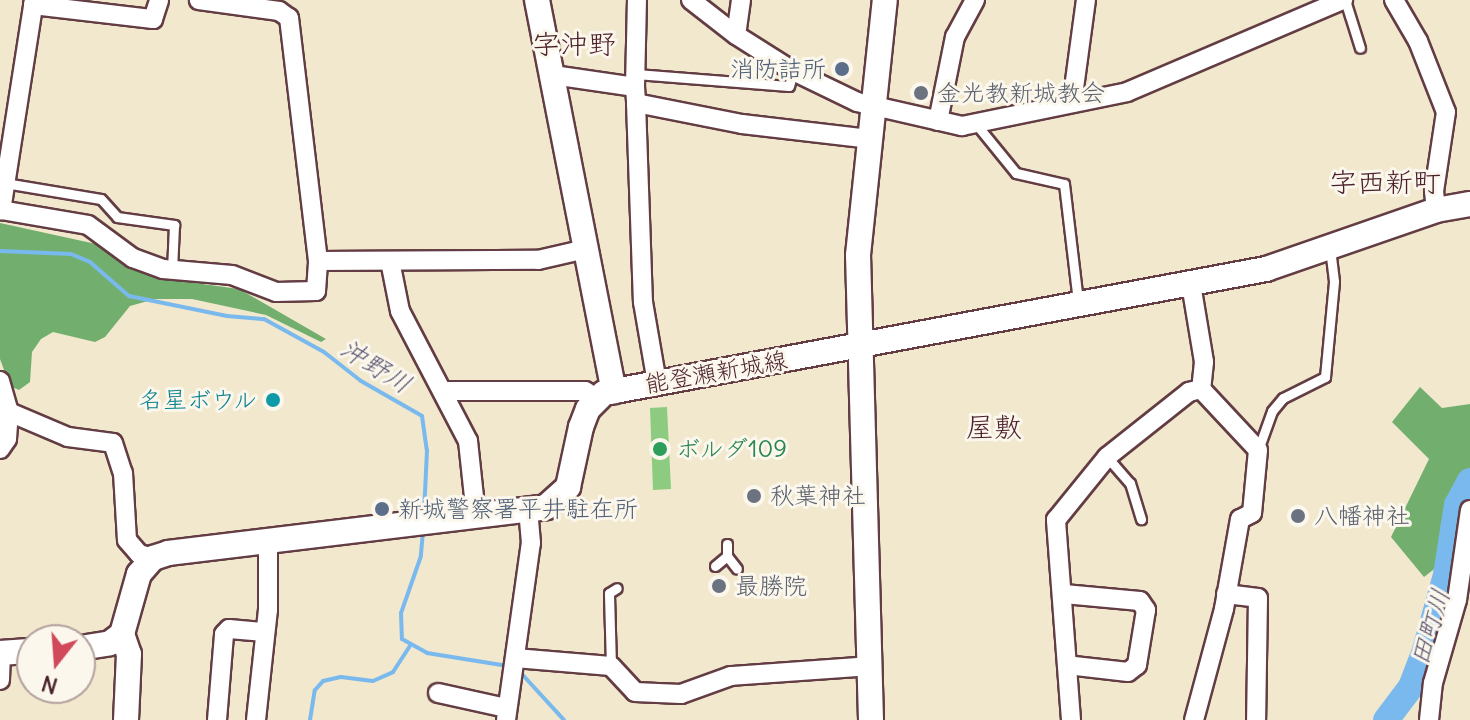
<!DOCTYPE html>
<html>
<head>
<meta charset="utf-8">
<style>
	body { margin:0 }
	#map { position:relative; width:1470px; height:720px; overflow:hidden; background:#f1e8ce; font-family:Delius,"Klee One",sans-serif }
	div>[style] { position:absolute }
	.green>* { inset:0; background:#8dcb81 }
	.forest>* { inset:0; background:#72af6f }
	.stream>* { height:4px; margin:-2px; padding:0 2px; transform-origin:2px; border-radius:2px; background:#79b9ed }
	.river>* { height:26px; margin:-13px; padding:0 13px; transform-origin:13px; border-radius:13px; background:#79b9ed }
	.roads { filter:drop-shadow(2px 0 #633d43) drop-shadow(-2px 0 #633d43) drop-shadow(0 2px #633d43) drop-shadow(0 -2px #633d43) }
	.lane>* { height:9px; margin:-4.5px; padding:0 4.5px; transform-origin:4.5px; border-radius:4.5px; background:#fff }
	.street>* { height:18px; margin:-9px; padding:0 9px; transform-origin:9px; border-radius:9px; background:#fff }
	.secondary>* { height:24px; margin:-12px; padding:0 12px; transform-origin:12px; border-radius:12px; background:#fff }
	.dots>* { width:22px; height:22px; translate:-50% -50%; box-sizing:border-box; border:4px solid #fbf7ec; border-radius:50% }
	span { translate:-50% -50%; white-space:nowrap; text-align:center; line-height:1.15; -webkit-text-stroke:6px #fbf7ec; paint-order:stroke }
	.service-label { font-size:24px; color:#4e5e75 }
	.right { translate:-100% -50%; text-align:right }
	.left { translate:0 -50%; text-align:left }
	.worship-label { font-size:24px; color:#5b616d }
	.street-label { font-size:24px; color:#4a1f2b }
	.culture-label { font-size:24px; color:#0d838f }
	.leisure-label { font-size:24px; color:#27864d }
	.water-label { font-size:26px; color:#5a556f; font-style:italic }
	.quarter-label { font-size:28px; color:#4a1f2b }
	.north { position:absolute; left:16px; top:624px; width:80px; height:80px; box-sizing:border-box; background:#fbf7ec; border:2px solid #b4a19f; border-radius:50%; rotate:197deg; font-size:22px; font-weight:700; line-height:32px; text-align:center; color:#4a1f2b }
	.north::after { content:''; display:block; margin:auto; width:28px; height:36px; background:#d1495b; clip-path:polygon(50% 0,100% 100%,50% 72%,0 100%) }
</style>
</head>
<body>
<div id="map">
	<div class="green">
		<div style="clip-path:polygon(667px 407px,671px 489px,653px 490px,650px 408px)"></div>
	</div>
	<div class="forest">
		<div style="clip-path:polygon(0 223px,96px 244px,127px 268px,166px 279px,239px 289px,326px 339px,321px 342px,266px 315px,192px 299px,155px 299px,130px 306px,105px 337px,95px 342px,53px 332px,41px 339px,32px 352px,30px 382px,19px 390px,10px 386px,0 359px)"></div>
		<div style="clip-path:polygon(1420px 387px,1442px 408px,1470px 404px,1470px 468px,1451px 494px,1441px 524px,1438px 566px,1424px 577px,1391px 537px,1429px 459px,1392px 422px)"></div>
	</div>
	<div class="stream">
		<div style="left:0;top:251px;width:71px;rotate:2.4deg"></div>
		<div style="left:71px;top:254px;width:21px;rotate:23deg"></div>
		<div style="left:90px;top:262px;width:52px;rotate:41.1deg"></div>
		<div style="left:129px;top:296px;width:100px;rotate:11.5deg"></div>
		<div style="left:227px;top:316px;width:37px;rotate:5deg"></div>
		<div style="left:264px;top:319px;width:68px;rotate:28.8deg"></div>
		<div style="left:324px;top:352px;width:47px;rotate:38.1deg"></div>
		<div style="left:361px;top:381px;width:70px;rotate:29.8deg"></div>
		<div style="left:422px;top:416px;width:34px;rotate:82deg"></div>
		<div style="left:427px;top:450px;width:64px;rotate:92.7deg"></div>
		<div style="left:423px;top:531px;width:25px;rotate:95deg"></div>
		<div style="left:421px;top:556px;width:60px;rotate:109.3deg"></div>
		<div style="left:401px;top:613px;width:26px;rotate:88deg"></div>
		<div style="left:402px;top:639px;width:29px;rotate:29deg"></div>
		<div style="left:427px;top:653px;width:82px;rotate:9.1deg"></div>
		<div style="left:520px;top:672px;width:65px;rotate:47.5deg"></div>
		<div style="left:310px;top:720px;width:30px;rotate:-81deg"></div>
		<div style="left:315px;top:690px;width:12px;rotate:-48deg"></div>
		<div style="left:323px;top:681px;width:18px;rotate:-13deg"></div>
		<div style="left:341px;top:677px;width:32px;rotate:7deg"></div>
		<div style="left:373px;top:681px;width:22px;rotate:-24deg"></div>
		<div style="left:393px;top:672px;width:31px;rotate:-57deg"></div>
	</div>
	<div class="river">
		<div style="left:1386px;top:720px;width:41px;rotate:-52.9deg"></div>
		<div style="left:1411px;top:687px;width:40px;rotate:-69deg"></div>
		<div style="left:1425px;top:650px;width:78px;rotate:-74.4deg"></div>
		<div style="left:1446px;top:575px;width:71px;rotate:-81.1deg"></div>
		<div style="left:1457px;top:505px;width:27px;rotate:-62deg"></div>
	</div>
	<div class="roads">
		<div class="lane">
			<div style="left:1345px;top:0;width:50px;rotate:72.6deg"></div>
			<div style="left:636px;top:74px;width:153px;rotate:4.5deg"></div>
			<div style="left:789px;top:86px;width:16px;rotate:-75deg"></div>
			<div style="left:976px;top:124px;width:63px;rotate:50.8deg"></div>
			<div style="left:1016px;top:173px;width:49px;rotate:12.9deg"></div>
			<div style="left:1064px;top:184px;width:119px;rotate:83.2deg"></div>
			<div style="left:5px;top:183px;width:97px;rotate:9.5deg"></div>
			<div style="left:101px;top:199px;width:24px;rotate:48deg"></div>
			<div style="left:117px;top:217px;width:58px;rotate:8deg"></div>
			<div style="left:174px;top:225px;width:45px;rotate:92.5deg"></div>
			<div style="left:1258px;top:450px;width:41px;rotate:-70.3deg"></div>
			<div style="left:1272px;top:411px;width:17px;rotate:-50deg"></div>
			<div style="left:1283px;top:398px;width:47px;rotate:-26.6deg"></div>
			<div style="left:1325px;top:377px;width:96px;rotate:-84.6deg"></div>
			<div style="left:1334px;top:281px;width:33px;rotate:-97deg"></div>
			<div style="left:1107px;top:457px;width:35px;rotate:49deg"></div>
			<div style="left:1130px;top:483px;width:38px;rotate:73deg"></div>
			<div style="left:727px;top:544px;width:12px;rotate:90deg"></div>
			<div style="left:727px;top:556px;width:16px;rotate:52deg"></div>
			<div style="left:715px;top:566px;width:16px;rotate:-40deg"></div>
			<div style="left:611px;top:666px;width:73px;rotate:-91.6deg"></div>
			<div style="left:609px;top:593px;width:9px;rotate:-32deg"></div>
		</div>
		<div class="street">
			<div style="left:34px;top:0;width:213px;rotate:98.9deg"></div>
			<div style="left:1px;top:210px;width:88px;rotate:9.8deg"></div>
			<div style="left:88px;top:225px;width:56px;rotate:36.3deg"></div>
			<div style="left:133px;top:258px;width:32px;rotate:20deg"></div>
			<div style="left:163px;top:269px;width:69px;rotate:5deg"></div>
			<div style="left:232px;top:275px;width:47px;rotate:21.1deg"></div>
			<div style="left:276px;top:292px;width:40px;rotate:-1.4deg"></div>
			<div style="left:316px;top:291px;width:30px;rotate:-86deg"></div>
			<div style="left:318px;top:261px;width:245px;rotate:-96.8deg"></div>
			<div style="left:289px;top:18px;width:12px;rotate:-145deg"></div>
			<div style="left:279px;top:11px;width:81px;rotate:-172.2deg"></div>
			<div style="left:691px;top:0;width:57px;rotate:37.9deg"></div>
			<div style="left:741px;top:0;width:35px;rotate:98deg"></div>
			<div style="left:736px;top:35px;width:67px;rotate:32.3deg"></div>
			<div style="left:793px;top:71px;width:71px;rotate:25.8deg"></div>
			<div style="left:857px;top:102px;width:108px;rotate:12.9deg"></div>
			<div style="left:962px;top:126px;width:168px;rotate:-11.6deg"></div>
			<div style="left:1127px;top:92px;width:235px;rotate:-23.1deg"></div>
			<div style="left:1394px;top:0;width:48px;rotate:59.7deg"></div>
			<div style="left:1418px;top:41px;width:76px;rotate:68.5deg"></div>
			<div style="left:1446px;top:112px;width:80px;rotate:98.6deg"></div>
			<div style="left:1434px;top:191px;width:19px;rotate:84deg"></div>
			<div style="left:33px;top:5px;width:121px;rotate:6.7deg"></div>
			<div style="left:153px;top:19px;width:20px;rotate:-72deg"></div>
			<div style="left:553px;top:75px;width:83px;rotate:8.3deg"></div>
			<div style="left:635px;top:87px;width:16px;rotate:86deg"></div>
			<div style="left:636px;top:103px;width:108px;rotate:11.2deg"></div>
			<div style="left:742px;top:124px;width:128px;rotate:6.7deg"></div>
			<div style="left:635px;top:87px;width:87px;rotate:-88.7deg"></div>
			<div style="left:636px;top:103px;width:199px;rotate:88deg"></div>
			<div style="left:643px;top:302px;width:82px;rotate:80.2deg"></div>
			<div style="left:1072px;top:103px;width:104px;rotate:-82.3deg"></div>
			<div style="left:938px;top:121px;width:86px;rotate:-78.6deg"></div>
			<div style="left:955px;top:37px;width:42px;rotate:-61.6deg"></div>
			<div style="left:318px;top:261px;width:220px;rotate:-0.3deg"></div>
			<div style="left:538px;top:260px;width:49px;rotate:-12.9deg"></div>
			<div style="left:390px;top:261px;width:51px;rotate:78.7deg"></div>
			<div style="left:400px;top:311px;width:147px;rotate:62.4deg"></div>
			<div style="left:468px;top:441px;width:75px;rotate:83.9deg"></div>
			<div style="left:1191px;top:284px;width:79px;rotate:80.5deg"></div>
			<div style="left:1204px;top:362px;width:27px;rotate:96deg"></div>
			<div style="left:0;top:381px;width:32px;rotate:74deg"></div>
			<div style="left:443px;top:391px;width:142px"></div>
			<div style="left:585px;top:391px;width:13px;rotate:32deg"></div>
			<div style="left:0;top:449px;width:12px;rotate:-55deg"></div>
			<div style="left:7px;top:439px;width:27px;rotate:-86deg"></div>
			<div style="left:9px;top:412px;width:64px;rotate:23deg"></div>
			<div style="left:68px;top:437px;width:45px;rotate:7.6deg"></div>
			<div style="left:113px;top:443px;width:32px;rotate:72deg"></div>
			<div style="left:123px;top:473px;width:67px;rotate:86.6deg"></div>
			<div style="left:127px;top:540px;width:18px;rotate:49deg"></div>
			<div style="left:139px;top:554px;width:15px;rotate:16deg"></div>
			<div style="left:1064px;top:594px;width:76px;rotate:5.3deg"></div>
			<div style="left:1140px;top:601px;width:11px;rotate:56deg"></div>
			<div style="left:1146px;top:610px;width:56px;rotate:99.3deg"></div>
			<div style="left:1137px;top:665px;width:11px;rotate:142deg"></div>
			<div style="left:1128px;top:672px;width:61px;rotate:-173.5deg"></div>
			<div style="left:1226px;top:594px;width:32px;rotate:7deg"></div>
			<div style="left:1258px;top:598px;width:122px;rotate:90.9deg"></div>
			<div style="left:515px;top:658px;width:96px;rotate:4.8deg"></div>
			<div style="left:611px;top:666px;width:35px;rotate:47deg"></div>
			<div style="left:635px;top:692px;width:46px;rotate:2.5deg"></div>
			<div style="left:681px;top:694px;width:53px;rotate:-19.8deg"></div>
			<div style="left:731px;top:676px;width:139px;rotate:-4.1deg"></div>
			<div style="left:0;top:680px;width:27px;rotate:-88deg"></div>
			<div style="left:438px;top:693px;width:70px;rotate:12.4deg"></div>
			<div style="left:217px;top:720px;width:86px;rotate:-85.3deg"></div>
			<div style="left:224px;top:634px;width:7px;rotate:-45deg"></div>
			<div style="left:229px;top:629px;width:36px;rotate:5deg"></div>
			<div style="left:256px;top:720px;width:111px;rotate:-83.8deg"></div>
			<div style="left:268px;top:610px;width:70px;rotate:-90deg"></div>
			<div style="left:506px;top:720px;width:179px;rotate:-82deg"></div>
			<div style="left:531px;top:543px;width:33px;rotate:-95deg"></div>
			<div style="left:1071px;top:720px;width:201px;rotate:-94.3deg"></div>
			<div style="left:1056px;top:520px;width:81px;rotate:-51deg"></div>
			<div style="left:1107px;top:457px;width:105px;rotate:-38.4deg"></div>
			<div style="left:1189px;top:392px;width:12px;rotate:-14deg"></div>
			<div style="left:1201px;top:389px;width:83px;rotate:46.9deg"></div>
			<div style="left:1258px;top:450px;width:63px;rotate:95.4deg"></div>
			<div style="left:1252px;top:513px;width:13px;rotate:153deg"></div>
			<div style="left:1240px;top:519px;width:91px;rotate:100.1deg"></div>
			<div style="left:1224px;top:609px;width:115px;rotate:105.1deg"></div>
			<div style="left:1429px;top:720px;width:37px;rotate:-84deg"></div>
			<div style="left:1433px;top:683px;width:86px;rotate:-73.9deg"></div>
			<div style="left:1457px;top:600px;width:91px;rotate:-81.8deg"></div>
		</div>
		<div class="secondary">
			<div style="left:537px;top:0;width:399px;rotate:78.9deg"></div>
			<div style="left:122px;top:634px;width:21px;rotate:71deg"></div>
			<div style="left:129px;top:654px;width:66px;rotate:92.6deg"></div>
			<div style="left:80px;top:648px;width:30px;rotate:-9deg"></div>
			<div style="left:110px;top:643px;width:15px;rotate:-37deg"></div>
			<div style="left:122px;top:634px;width:62px;rotate:-74.2deg"></div>
			<div style="left:139px;top:574px;width:21px;rotate:-49deg"></div>
			<div style="left:153px;top:558px;width:16px;rotate:-18deg"></div>
			<div style="left:168px;top:553px;width:381px;rotate:-6.9deg"></div>
			<div style="left:546px;top:507px;width:30px;rotate:-42deg"></div>
			<div style="left:568px;top:487px;width:61px;rotate:-77.8deg"></div>
			<div style="left:581px;top:427px;width:19px;rotate:-69deg"></div>
			<div style="left:588px;top:409px;width:23px;rotate:-45deg"></div>
			<div style="left:604px;top:393px;width:674px;rotate:-10.61deg"></div>
			<div style="left:1266px;top:269px;width:180px;rotate:-19.1deg"></div>
			<div style="left:1436px;top:210px;width:35px;rotate:-10deg"></div>
			<div style="left:0;top:653px;width:32px;rotate:-4deg"></div>
			<div style="left:871px;top:720px;width:465px;rotate:-91.6deg"></div>
			<div style="left:858px;top:255px;width:256px;rotate:-84deg"></div>
		</div>
	</div>
	<div class="dots">
		<div style="left:842px;top:69px;background:#5c6f8a"></div>
		<div style="left:921px;top:93px;background:#6b7280"></div>
		<div style="left:273px;top:400px;background:#0f9aa8"></div>
		<div style="left:660px;top:449px;background:#2e9e5b"></div>
		<div style="left:754px;top:496px;background:#6b7280"></div>
		<div style="left:382px;top:509px;background:#5c6f8a"></div>
		<div style="left:1298px;top:516px;background:#6b7280"></div>
		<div style="left:719px;top:586px;background:#6b7280"></div>
	</div>
	<div class="service-label">
		<span class="right" style="left:826px;top:69px">消防詰所</span>
		<span class="left" style="left:398px;top:509px">新城警察署平井駐在所</span>
	</div>
	<div class="worship-label">
		<span class="left" style="left:937px;top:93px">金光教新城教会</span>
		<span class="left" style="left:770px;top:496px">秋葉神社</span>
		<span class="left" style="left:1314px;top:516px">八幡神社</span>
		<span class="left" style="left:735px;top:586px">最勝院</span>
	</div>
	<div class="street-label">
		<span style="left:716px;top:372px;rotate:-10deg">能登瀬新城線</span>
	</div>
	<div class="culture-label">
		<span class="right" style="left:257px;top:400px">名星ボウル</span>
	</div>
	<div class="leisure-label">
		<span class="left" style="left:676px;top:449px">ボルダ109</span>
	</div>
	<div class="water-label">
		<span style="left:376px;top:366px;rotate:32deg">沖野川</span>
		<span style="left:1430px;top:627px;rotate:-73deg">田町川</span>
	</div>
	<div class="quarter-label">
		<span style="left:574px;top:44px">字沖野</span>
		<span style="left:1385px;top:182px">字西新町</span>
		<span style="left:994px;top:427px">屋敷</span>
	</div>
	<div class="north">N</div>
</div>
</body>
</html>
